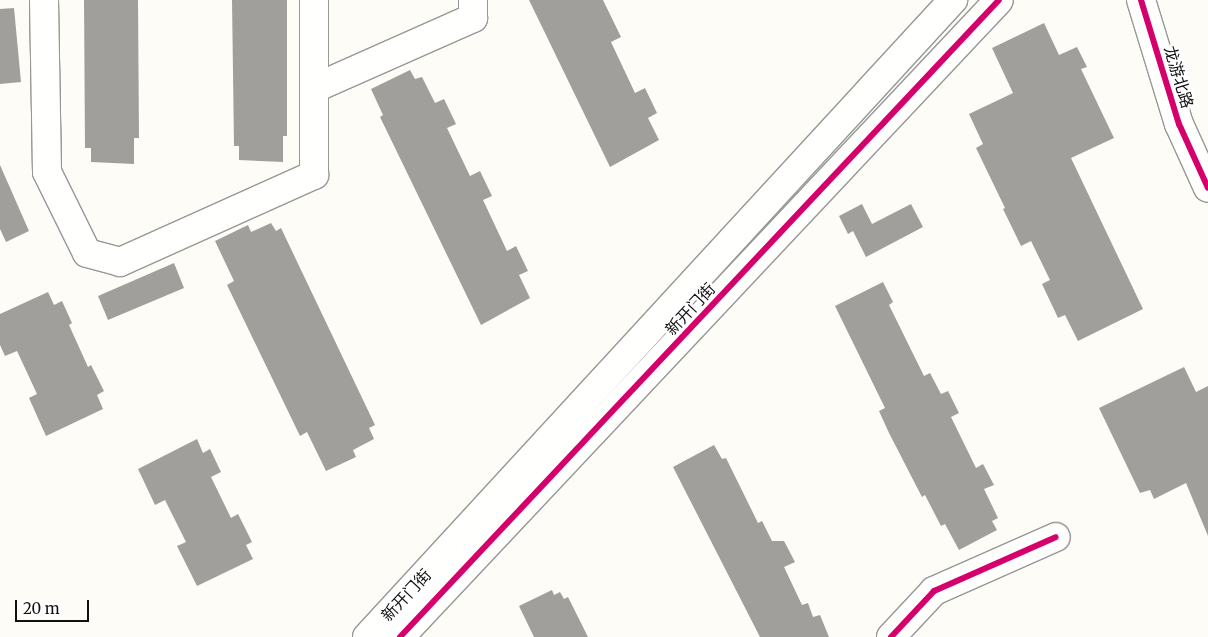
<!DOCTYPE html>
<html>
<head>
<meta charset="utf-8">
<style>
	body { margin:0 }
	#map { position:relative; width:1208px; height:637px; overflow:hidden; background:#fdfcf7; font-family:Merriweather,"Noto Sans SC",serif }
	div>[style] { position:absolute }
	.building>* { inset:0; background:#a19f9c }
	.roads { filter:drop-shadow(1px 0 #979795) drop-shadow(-1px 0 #979795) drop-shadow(0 1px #979795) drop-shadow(0 -1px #979795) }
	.minor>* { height:28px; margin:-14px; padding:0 14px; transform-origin:14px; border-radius:14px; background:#fffffe }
	.cycleway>* { height:6px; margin:-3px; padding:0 3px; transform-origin:3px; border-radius:3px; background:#d6006c }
	span { translate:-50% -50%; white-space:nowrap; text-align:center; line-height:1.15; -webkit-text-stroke:5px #fff; paint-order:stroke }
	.street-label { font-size:16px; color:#111 }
	.scale { position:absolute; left:15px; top:600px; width:74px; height:22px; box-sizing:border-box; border:2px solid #111; border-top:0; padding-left:6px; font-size:15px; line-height:18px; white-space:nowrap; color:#111; -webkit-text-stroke:4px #fff; paint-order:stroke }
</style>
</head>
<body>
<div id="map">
	<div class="building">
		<div style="clip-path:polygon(84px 0,138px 0,139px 138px,134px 138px,134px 164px,91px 162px,91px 148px,85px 148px)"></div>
		<div style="clip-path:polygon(232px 0,287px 0,287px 136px,283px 136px,283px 162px,239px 160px,239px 146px,234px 146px)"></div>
		<div style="clip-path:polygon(529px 0,603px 0,621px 37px,611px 42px,635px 93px,645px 88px,657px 113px,648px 118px,659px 140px,610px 167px)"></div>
		<div style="clip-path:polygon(14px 8px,21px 82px,0 84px,0 9px)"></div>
		<div style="clip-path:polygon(1044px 23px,1059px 55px,1077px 47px,1087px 67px,1081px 69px,1114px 138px,1071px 158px,1143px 309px,1078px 341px,1065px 315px,1058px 318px,1042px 284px,1050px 280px,1031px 241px,1021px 246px,1003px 209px,1005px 208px,976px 148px,983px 144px,969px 114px,1013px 93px,992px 48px)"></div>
		<div style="clip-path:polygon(410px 70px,415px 79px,422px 77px,435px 103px,444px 99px,456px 124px,447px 128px,470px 176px,480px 171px,492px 196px,483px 200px,507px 251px,516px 246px,528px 271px,519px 275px,530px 298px,481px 325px,380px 117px,383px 115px,371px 89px)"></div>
		<div style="clip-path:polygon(0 165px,29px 231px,6px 242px,0 229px)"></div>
		<div style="clip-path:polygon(862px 204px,872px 224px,911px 204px,923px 227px,866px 257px,853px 231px,848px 234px,839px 216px)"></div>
		<div style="clip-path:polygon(271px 223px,276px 231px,281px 228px,375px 425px,369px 428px,374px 439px,353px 450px,356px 457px,326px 471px,307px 432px,300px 436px,227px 285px,234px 281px,215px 241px,248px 225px,251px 232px)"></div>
		<div style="clip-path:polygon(174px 263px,184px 288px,108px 320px,98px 296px)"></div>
		<div style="clip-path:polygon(883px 282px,893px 302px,889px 305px,924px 376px,930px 373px,941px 394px,948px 391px,959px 413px,951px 417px,976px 468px,983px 464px,994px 485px,984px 489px,998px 518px,992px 521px,997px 530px,959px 550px,945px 524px,941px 526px,925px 495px,922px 497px,889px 433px,879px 411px,885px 408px,835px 306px)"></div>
		<div style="clip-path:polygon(48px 292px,54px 305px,62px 301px,72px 323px,69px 325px,88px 367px,91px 365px,104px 391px,97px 395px,103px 409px,46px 436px,29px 398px,37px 394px,17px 351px,5px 356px,0 345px,0 314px)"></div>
		<div style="clip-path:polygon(1184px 367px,1196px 392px,1208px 386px,1208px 536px,1186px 483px,1154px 499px,1150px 490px,1140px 493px,1099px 408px)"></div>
		<div style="clip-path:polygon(197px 439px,203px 453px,210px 449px,221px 472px,211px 477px,231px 518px,238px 514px,252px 542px,246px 545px,253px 559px,197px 586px,177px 546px,186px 542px,165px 500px,155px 505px,138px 469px)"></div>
		<div style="clip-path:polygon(714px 445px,722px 459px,726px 458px,758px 523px,762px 521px,772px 541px,784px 541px,795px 562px,784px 567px,802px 605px,808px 603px,813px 617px,820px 615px,829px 637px,760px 637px,673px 467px)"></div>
		<div style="clip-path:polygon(552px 590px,554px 595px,560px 592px,564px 599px,568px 597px,588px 637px,534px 637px,519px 606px)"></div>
	</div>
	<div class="roads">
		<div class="minor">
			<div style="left:44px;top:0;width:172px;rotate:89deg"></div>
			<div style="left:47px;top:172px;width:90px;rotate:63.7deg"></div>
			<div style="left:87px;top:253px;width:34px;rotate:15deg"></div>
			<div style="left:120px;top:262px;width:213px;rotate:-24.2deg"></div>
			<div style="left:314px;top:175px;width:175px;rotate:-90deg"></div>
			<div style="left:1141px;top:0;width:130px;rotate:73deg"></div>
			<div style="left:1179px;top:124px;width:70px;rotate:65.6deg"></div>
			<div style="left:315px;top:88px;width:173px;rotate:-23.9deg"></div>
			<div style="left:473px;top:18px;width:18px;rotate:-90deg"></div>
			<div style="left:367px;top:637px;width:866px;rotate:-47.39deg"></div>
			<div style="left:400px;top:637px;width:874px;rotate:-46.76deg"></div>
			<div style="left:891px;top:637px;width:63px;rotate:-46.9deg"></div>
			<div style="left:934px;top:591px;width:133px;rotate:-23.9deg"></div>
		</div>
	</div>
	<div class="cycleway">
		<div style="left:1141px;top:0;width:130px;rotate:73deg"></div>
		<div style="left:1179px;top:124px;width:70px;rotate:65.6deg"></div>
		<div style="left:400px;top:637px;width:874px;rotate:-46.76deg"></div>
		<div style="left:891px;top:637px;width:63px;rotate:-46.9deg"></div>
		<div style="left:934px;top:591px;width:133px;rotate:-23.9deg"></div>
	</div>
	<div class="street-label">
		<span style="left:1179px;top:77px;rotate:73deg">龙游北路</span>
		<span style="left:690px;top:309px;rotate:-47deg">新开门街</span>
		<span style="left:406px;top:595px;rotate:-47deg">新开门街</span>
	</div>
	<div class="scale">20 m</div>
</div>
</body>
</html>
